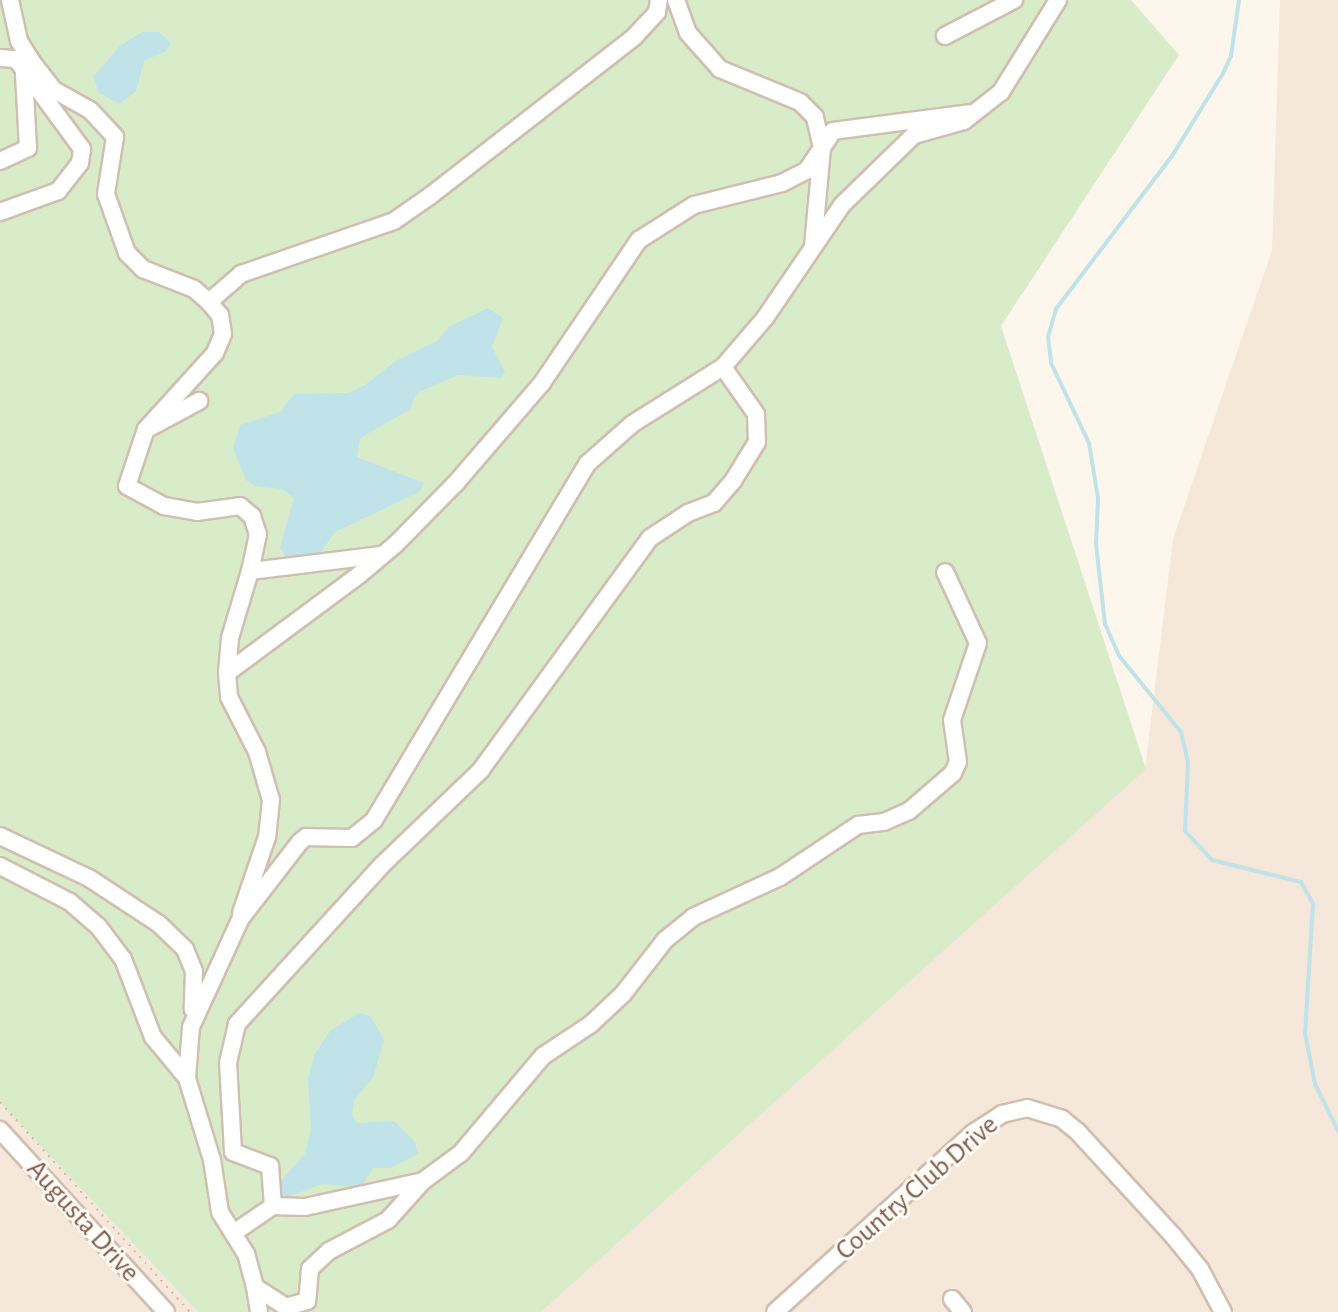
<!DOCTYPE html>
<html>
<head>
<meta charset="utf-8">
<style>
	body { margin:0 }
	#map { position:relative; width:1338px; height:1312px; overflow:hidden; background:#fdf6ec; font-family:"Alegreya Sans",sans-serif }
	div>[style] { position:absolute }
	.residential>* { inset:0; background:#f5e8da }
	.green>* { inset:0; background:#d8ecc9 }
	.water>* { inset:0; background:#bfe3e8 }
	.stream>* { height:4px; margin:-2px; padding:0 2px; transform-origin:2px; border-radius:2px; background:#bfe3e8 }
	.path>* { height:2px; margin-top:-1px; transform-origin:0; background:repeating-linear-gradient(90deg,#d9b8a5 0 2px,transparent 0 8px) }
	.roads { filter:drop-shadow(2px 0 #d1beb0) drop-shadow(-2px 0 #d1beb0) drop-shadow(0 2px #d1beb0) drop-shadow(0 -2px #d1beb0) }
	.minor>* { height:16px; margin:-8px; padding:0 8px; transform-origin:8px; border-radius:8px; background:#fff }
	span { translate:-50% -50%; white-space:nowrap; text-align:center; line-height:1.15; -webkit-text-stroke:6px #fffaf3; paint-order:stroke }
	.street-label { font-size:28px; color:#7a5c4d }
</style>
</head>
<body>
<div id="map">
	<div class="residential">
		<div style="clip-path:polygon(1280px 0,1338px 0,1338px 1312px,541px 1312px,1145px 769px,1173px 539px,1272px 250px)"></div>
		<div style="clip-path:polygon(0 1103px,198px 1312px,0 1312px)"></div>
	</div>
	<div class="green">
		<div style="clip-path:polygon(0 0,1131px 0,1179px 55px,1001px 326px,1146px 769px,541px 1312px,198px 1312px,0 1103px)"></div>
	</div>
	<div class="water">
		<div style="clip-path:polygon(142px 32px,159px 32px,171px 43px,166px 51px,144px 61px,136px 91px,120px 104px,99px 93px,93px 77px,120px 46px)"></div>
		<div style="clip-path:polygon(488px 308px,503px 318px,492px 347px,505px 372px,500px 378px,458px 375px,417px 393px,409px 410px,360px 438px,357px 457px,424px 483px,419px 492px,335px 532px,318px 556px,299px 564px,286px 557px,280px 548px,294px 498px,282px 489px,254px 486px,246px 480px,233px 448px,240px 425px,280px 412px,294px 394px,348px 393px,365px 385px,397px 360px,437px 341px,449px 327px)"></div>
		<div style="clip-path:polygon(359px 1013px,370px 1016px,384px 1039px,373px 1078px,354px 1100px,352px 1115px,357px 1123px,394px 1121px,415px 1142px,418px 1154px,390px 1168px,373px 1168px,361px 1187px,322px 1184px,285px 1198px,278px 1194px,277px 1186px,305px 1153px,311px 1129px,308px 1078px,315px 1054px,330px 1031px)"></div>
	</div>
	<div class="stream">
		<div style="left:1239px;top:0;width:57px;rotate:98.1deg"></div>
		<div style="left:1231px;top:56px;width:21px;rotate:115deg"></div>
		<div style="left:1222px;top:75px;width:95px;rotate:121.7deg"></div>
		<div style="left:1172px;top:156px;width:192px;rotate:127.2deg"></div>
		<div style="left:1056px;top:309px;width:29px;rotate:106deg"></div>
		<div style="left:1048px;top:337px;width:26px;rotate:83deg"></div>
		<div style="left:1051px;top:363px;width:89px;rotate:64.6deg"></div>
		<div style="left:1089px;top:443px;width:56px;rotate:80.7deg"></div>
		<div style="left:1098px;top:498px;width:46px;rotate:92.5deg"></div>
		<div style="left:1096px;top:544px;width:81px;rotate:83.6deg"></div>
		<div style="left:1105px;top:624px;width:36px;rotate:66deg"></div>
		<div style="left:1120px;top:657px;width:97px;rotate:50.9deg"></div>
		<div style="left:1181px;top:732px;width:32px;rotate:77deg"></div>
		<div style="left:1188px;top:763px;width:68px;rotate:92.5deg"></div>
		<div style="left:1185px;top:831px;width:40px;rotate:47deg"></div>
		<div style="left:1212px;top:860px;width:92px;rotate:13.9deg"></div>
		<div style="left:1301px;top:882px;width:25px;rotate:61deg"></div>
		<div style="left:1313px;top:904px;width:129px;rotate:93.5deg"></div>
		<div style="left:1305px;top:1033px;width:52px;rotate:78.9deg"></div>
		<div style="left:1315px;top:1084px;width:52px;rotate:63.9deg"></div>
	</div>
	<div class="path">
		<div style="left:0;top:1102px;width:283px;rotate:47.9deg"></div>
	</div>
	<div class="roads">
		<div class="minor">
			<div style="left:10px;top:0;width:42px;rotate:77.6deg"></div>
			<div style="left:19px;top:41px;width:25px;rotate:58deg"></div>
			<div style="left:32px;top:62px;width:36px;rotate:52deg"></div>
			<div style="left:54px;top:90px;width:41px;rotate:29.1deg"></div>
			<div style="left:90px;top:110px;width:37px;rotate:47deg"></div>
			<div style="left:115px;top:137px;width:58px;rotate:99deg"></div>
			<div style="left:106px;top:194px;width:63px;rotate:70.4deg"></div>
			<div style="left:127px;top:253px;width:23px;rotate:45deg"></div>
			<div style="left:143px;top:269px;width:55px;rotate:21.4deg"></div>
			<div style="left:194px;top:289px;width:20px;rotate:41deg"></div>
			<div style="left:209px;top:302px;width:43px;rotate:-41.2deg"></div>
			<div style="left:241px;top:274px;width:162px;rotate:-19.1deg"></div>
			<div style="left:394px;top:221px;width:44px;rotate:-34.8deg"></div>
			<div style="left:430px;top:196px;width:259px;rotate:-37.9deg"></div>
			<div style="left:634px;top:37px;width:34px;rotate:-47deg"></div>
			<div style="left:657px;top:12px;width:12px;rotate:-81deg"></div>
			<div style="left:945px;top:36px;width:78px;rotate:-27.6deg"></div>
			<div style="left:0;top:58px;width:16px;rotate:4deg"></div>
			<div style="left:16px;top:59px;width:112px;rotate:53.7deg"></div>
			<div style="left:82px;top:149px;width:14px;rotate:98deg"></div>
			<div style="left:80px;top:163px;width:36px;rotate:128deg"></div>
			<div style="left:58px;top:191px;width:62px;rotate:160.1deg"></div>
			<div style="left:0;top:161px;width:31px;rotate:-25deg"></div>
			<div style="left:28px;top:148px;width:74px;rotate:-93.1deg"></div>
			<div style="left:813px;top:247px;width:99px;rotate:-84.8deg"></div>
			<div style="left:822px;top:148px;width:20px;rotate:-57deg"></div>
			<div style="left:833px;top:131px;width:137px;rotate:-7.5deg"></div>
			<div style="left:209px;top:302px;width:17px;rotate:50deg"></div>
			<div style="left:220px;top:315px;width:19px;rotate:81deg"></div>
			<div style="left:223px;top:334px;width:21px;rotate:113deg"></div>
			<div style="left:215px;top:353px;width:103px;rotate:132.2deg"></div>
			<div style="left:146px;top:429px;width:60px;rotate:108.4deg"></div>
			<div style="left:127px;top:486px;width:42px;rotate:28.4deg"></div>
			<div style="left:164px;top:506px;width:34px;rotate:10deg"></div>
			<div style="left:197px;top:512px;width:43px;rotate:-7.9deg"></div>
			<div style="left:240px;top:506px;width:16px;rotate:40deg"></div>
			<div style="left:252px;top:516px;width:19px;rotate:72deg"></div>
			<div style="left:258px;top:534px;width:38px;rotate:102deg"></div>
			<div style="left:723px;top:367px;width:57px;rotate:54.9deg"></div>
			<div style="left:756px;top:414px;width:28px;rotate:88deg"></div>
			<div style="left:757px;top:442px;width:46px;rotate:121.6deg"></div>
			<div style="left:733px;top:481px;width:29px;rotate:131deg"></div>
			<div style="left:714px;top:503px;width:28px;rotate:159deg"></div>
			<div style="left:688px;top:513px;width:45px;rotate:146.7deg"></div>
			<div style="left:650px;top:538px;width:287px;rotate:126.1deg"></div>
			<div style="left:481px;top:770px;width:136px;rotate:136.2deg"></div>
			<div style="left:383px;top:864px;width:217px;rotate:132.4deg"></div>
			<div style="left:237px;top:1024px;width:39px;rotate:103deg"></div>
			<div style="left:228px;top:1062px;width:90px;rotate:86.8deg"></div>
			<div style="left:233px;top:1152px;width:40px;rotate:21deg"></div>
			<div style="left:270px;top:1166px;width:40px;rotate:85.7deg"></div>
			<div style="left:273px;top:1206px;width:32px;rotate:2deg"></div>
			<div style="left:305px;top:1207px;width:121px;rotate:-12.4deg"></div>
			<div style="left:423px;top:1181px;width:52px;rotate:131.9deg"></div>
			<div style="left:388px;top:1220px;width:67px;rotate:152.3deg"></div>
			<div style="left:329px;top:1251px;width:26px;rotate:137deg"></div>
			<div style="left:310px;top:1269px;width:32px;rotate:95deg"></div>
			<div style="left:307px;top:1301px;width:22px;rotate:164deg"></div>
			<div style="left:286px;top:1307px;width:37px;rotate:-147deg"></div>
			<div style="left:255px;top:1287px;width:34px;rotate:-105deg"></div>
			<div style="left:246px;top:1254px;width:49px;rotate:-121.8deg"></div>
			<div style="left:220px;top:1212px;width:53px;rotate:-98.7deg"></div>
			<div style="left:212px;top:1160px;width:86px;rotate:-107deg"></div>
			<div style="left:187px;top:1078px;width:51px;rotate:-85.5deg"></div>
			<div style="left:191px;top:1027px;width:120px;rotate:-65.4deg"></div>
			<div style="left:241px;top:918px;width:96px;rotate:-52.2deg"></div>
			<div style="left:300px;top:842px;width:8px;rotate:-40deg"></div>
			<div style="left:306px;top:837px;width:46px;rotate:1.2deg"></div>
			<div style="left:352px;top:838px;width:28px;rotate:-39deg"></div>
			<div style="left:374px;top:820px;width:415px;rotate:-59.1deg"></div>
			<div style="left:587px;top:464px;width:60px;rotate:-41.6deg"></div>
			<div style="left:632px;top:424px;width:107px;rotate:-32.1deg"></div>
			<div style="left:723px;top:367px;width:65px;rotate:-49.4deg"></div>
			<div style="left:765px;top:318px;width:137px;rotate:-55.7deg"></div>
			<div style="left:842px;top:205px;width:100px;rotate:-44.2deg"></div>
			<div style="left:914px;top:135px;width:52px;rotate:-15.6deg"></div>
			<div style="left:964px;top:121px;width:47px;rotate:-38.1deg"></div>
			<div style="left:1001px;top:92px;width:108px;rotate:-58.2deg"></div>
			<div style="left:151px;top:427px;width:55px;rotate:-28.4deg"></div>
			<div style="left:381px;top:555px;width:132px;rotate:173deg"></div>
			<div style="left:250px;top:571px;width:70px;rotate:106.6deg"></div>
			<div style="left:230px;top:638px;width:35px;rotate:95deg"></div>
			<div style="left:227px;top:673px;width:164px;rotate:-36.6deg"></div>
			<div style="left:359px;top:575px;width:48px;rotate:-40deg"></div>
			<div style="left:396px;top:544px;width:86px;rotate:-45.5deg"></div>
			<div style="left:456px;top:483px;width:132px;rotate:-49.3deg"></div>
			<div style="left:542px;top:383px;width:173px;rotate:-55.9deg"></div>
			<div style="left:639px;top:240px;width:65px;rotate:-32.5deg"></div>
			<div style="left:694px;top:205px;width:91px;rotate:-14deg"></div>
			<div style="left:782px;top:183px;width:28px;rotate:-27deg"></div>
			<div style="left:807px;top:170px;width:27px;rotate:-56deg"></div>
			<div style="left:822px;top:148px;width:32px;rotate:-103deg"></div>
			<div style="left:815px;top:117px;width:21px;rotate:-135deg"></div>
			<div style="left:800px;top:102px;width:87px;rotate:-157.6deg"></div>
			<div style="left:720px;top:69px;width:48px;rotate:-131.6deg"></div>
			<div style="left:688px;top:33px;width:35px;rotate:-110deg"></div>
			<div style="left:227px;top:673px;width:24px;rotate:85deg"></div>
			<div style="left:229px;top:697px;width:62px;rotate:63deg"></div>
			<div style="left:257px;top:752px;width:50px;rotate:73.7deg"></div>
			<div style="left:271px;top:800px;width:37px;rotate:96deg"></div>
			<div style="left:267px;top:837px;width:80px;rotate:108.9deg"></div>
			<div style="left:0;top:836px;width:98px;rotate:25.3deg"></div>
			<div style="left:89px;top:878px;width:84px;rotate:33.3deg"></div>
			<div style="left:159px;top:924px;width:36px;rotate:44deg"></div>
			<div style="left:185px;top:949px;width:24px;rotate:68deg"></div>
			<div style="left:194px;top:971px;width:38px;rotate:92deg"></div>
			<div style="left:0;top:866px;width:79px;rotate:27.2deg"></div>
			<div style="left:70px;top:902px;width:37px;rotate:41deg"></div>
			<div style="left:98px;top:926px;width:41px;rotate:52.9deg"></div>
			<div style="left:123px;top:959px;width:84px;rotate:69deg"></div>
			<div style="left:153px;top:1037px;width:53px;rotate:50.3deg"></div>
			<div style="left:0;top:1130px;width:246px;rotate:47.6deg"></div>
			<div style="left:423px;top:1181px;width:47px;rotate:-36.4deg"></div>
			<div style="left:461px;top:1153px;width:127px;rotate:-49.8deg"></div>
			<div style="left:543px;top:1056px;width:58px;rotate:-33.7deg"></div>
			<div style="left:591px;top:1024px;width:44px;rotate:-43.2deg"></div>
			<div style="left:623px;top:994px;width:68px;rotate:-52.1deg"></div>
			<div style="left:665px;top:940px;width:36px;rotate:-39deg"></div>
			<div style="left:693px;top:917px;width:96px;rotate:-24.7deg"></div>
			<div style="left:780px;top:877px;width:94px;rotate:-33.7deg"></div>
			<div style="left:858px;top:825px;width:26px;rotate:-7deg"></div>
			<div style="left:884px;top:822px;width:27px;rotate:-24deg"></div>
			<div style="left:909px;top:811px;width:58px;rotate:-40.8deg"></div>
			<div style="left:953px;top:773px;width:12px;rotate:-66deg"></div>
			<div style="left:958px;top:762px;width:42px;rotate:-98.1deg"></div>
			<div style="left:952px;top:720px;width:81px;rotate:-71.3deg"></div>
			<div style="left:978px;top:643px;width:78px;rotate:-114.9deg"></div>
			<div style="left:235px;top:1232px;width:46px;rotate:-34.4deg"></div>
			<div style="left:255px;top:1287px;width:25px;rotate:81deg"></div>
			<div style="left:952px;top:1299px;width:17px;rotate:50deg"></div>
			<div style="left:775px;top:1312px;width:267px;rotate:-42.1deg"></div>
			<div style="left:973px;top:1133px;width:35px;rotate:-33deg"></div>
			<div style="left:1002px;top:1114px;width:26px;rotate:-13deg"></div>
			<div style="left:1027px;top:1108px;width:37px;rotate:17deg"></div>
			<div style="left:1062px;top:1119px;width:19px;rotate:39deg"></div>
			<div style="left:1077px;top:1131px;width:144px;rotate:47.5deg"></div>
			<div style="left:1174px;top:1237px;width:41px;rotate:50.9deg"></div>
			<div style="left:1200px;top:1269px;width:49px;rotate:61.9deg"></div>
		</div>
	</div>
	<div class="street-label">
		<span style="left:917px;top:1188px;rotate:-41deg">Country Club Drive</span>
		<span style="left:83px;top:1221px;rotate:48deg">Augusta Drive</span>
	</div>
</div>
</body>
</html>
